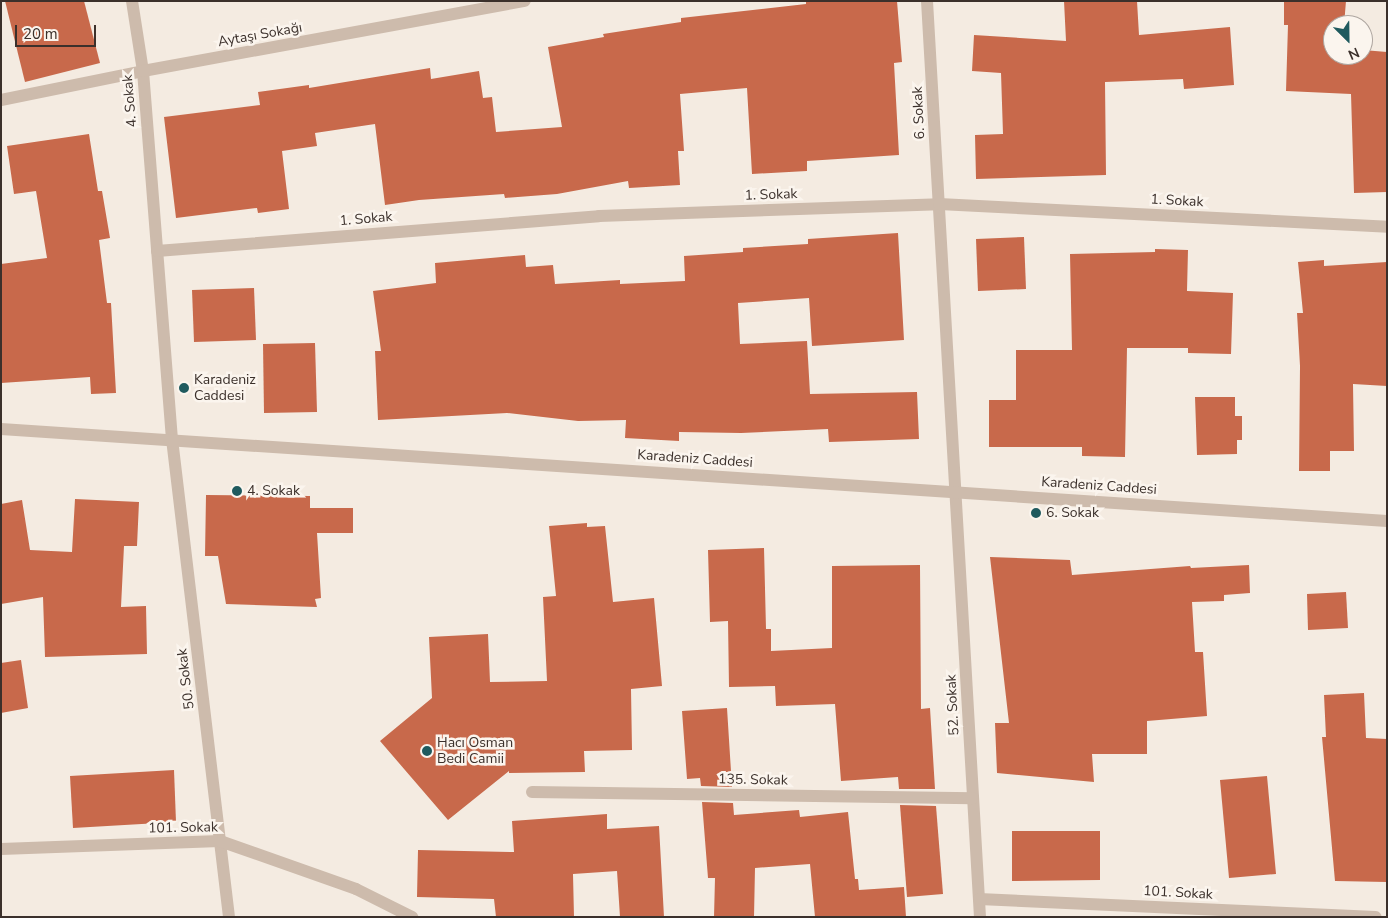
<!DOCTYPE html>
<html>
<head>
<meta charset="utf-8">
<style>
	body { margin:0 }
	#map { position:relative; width:1388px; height:918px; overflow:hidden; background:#f4ebe1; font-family:"Nunito Sans",sans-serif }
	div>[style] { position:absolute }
	.building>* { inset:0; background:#c8694b }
	.minor>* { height:12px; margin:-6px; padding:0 6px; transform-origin:6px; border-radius:6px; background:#cdbbac }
	.dots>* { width:14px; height:14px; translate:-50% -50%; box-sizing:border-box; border:2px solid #fbf5ee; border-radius:50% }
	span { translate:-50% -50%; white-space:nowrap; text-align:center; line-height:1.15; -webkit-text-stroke:5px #fbf5ee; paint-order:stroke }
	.street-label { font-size:14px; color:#3b302b }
	.poi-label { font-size:14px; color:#3b302b }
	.left { translate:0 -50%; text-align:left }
	.frame { position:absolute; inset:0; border:2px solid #3b302b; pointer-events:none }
	.north { position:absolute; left:1323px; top:15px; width:50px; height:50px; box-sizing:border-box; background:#fbf5ee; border:1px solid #aea6a0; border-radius:50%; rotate:157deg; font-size:14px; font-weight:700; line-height:20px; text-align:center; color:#3b302b }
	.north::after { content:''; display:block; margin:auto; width:18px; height:22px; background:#1f5a5e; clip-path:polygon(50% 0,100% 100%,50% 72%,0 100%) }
	.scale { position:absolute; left:15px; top:25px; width:81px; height:22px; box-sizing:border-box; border:2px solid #3b302b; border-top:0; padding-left:6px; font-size:15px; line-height:18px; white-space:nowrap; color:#3b302b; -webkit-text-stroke:4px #fbf5ee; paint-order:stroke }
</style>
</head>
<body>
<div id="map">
	<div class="building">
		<div style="clip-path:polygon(5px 1px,84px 1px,100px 63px,25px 82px)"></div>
		<div style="clip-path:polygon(806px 1px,897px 1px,902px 62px,894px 63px,899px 155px,807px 161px,807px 171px,752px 174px,747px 88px,680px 94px,684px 151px,678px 151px,680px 185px,629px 188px,628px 181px,557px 194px,505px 198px,504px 194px,419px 200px,385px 205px,375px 124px,315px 133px,317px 146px,282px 151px,289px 209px,258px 213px,257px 208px,176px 218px,164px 117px,260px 105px,258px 92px,309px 85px,309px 88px,430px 68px,431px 79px,479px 71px,483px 98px,492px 97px,496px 132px,562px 127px,548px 47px,604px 37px,603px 34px,681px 22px,681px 18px,806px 4px)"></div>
		<div style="clip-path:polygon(1064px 1px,1137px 1px,1139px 35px,1230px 27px,1234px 85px,1184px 89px,1183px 79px,1105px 82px,1106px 175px,976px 179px,975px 135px,1003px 134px,1001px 73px,972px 71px,974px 35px,1066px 41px)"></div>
		<div style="clip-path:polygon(1284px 1px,1346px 1px,1344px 25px,1333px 25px,1333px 55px,1363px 55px,1363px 50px,1387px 52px,1387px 192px,1354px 193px,1351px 94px,1286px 91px,1288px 25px,1284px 25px)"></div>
		<div style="clip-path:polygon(89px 134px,98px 191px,102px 191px,110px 238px,99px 240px,107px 303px,111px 303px,116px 393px,91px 394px,90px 377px,1px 383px,1px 264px,47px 258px,36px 191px,14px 194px,7px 146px)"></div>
		<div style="clip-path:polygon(898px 233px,904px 340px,812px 346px,809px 298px,738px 303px,740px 344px,807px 341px,810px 394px,917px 392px,919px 439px,829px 442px,828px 429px,741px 433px,679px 432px,679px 441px,625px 438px,626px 420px,578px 421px,507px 413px,378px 420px,375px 351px,381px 351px,373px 291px,436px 283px,435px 263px,525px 255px,526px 267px,553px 265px,555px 284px,620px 280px,620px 284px,685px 281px,684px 256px,743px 252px,743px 248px,808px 244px,808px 239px)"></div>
		<div style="clip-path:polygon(1024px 237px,1026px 289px,978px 291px,976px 239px)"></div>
		<div style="clip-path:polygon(1155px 249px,1188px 250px,1187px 291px,1233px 293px,1231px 354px,1188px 353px,1188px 348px,1127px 348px,1125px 457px,1082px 456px,1082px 447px,989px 447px,989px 400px,1016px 400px,1016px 350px,1072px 350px,1070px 254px,1155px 252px)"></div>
		<div style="clip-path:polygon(1324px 260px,1324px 266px,1387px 262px,1387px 386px,1353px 384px,1354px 451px,1330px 451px,1330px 471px,1299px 471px,1300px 366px,1297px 313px,1303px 313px,1298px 262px)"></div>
		<div style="clip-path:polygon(254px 288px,256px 340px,194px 342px,192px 290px)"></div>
		<div style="clip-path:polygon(315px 343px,317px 412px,264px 413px,263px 344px)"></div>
		<div style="clip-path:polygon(1195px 397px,1235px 397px,1235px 416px,1242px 416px,1242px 440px,1237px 440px,1237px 454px,1197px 455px)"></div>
		<div style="clip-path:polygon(206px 495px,310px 496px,310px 508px,353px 508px,353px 533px,317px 533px,321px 598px,315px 599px,317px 607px,226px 604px,218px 556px,205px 556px)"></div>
		<div style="clip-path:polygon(75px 499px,139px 502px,137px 546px,124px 546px,121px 607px,146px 606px,147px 654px,45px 657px,43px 597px,1px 604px,1px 504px,22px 500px,30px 550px,72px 552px)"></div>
		<div style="clip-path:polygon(587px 523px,587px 527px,605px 526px,613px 602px,654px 598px,662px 686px,631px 689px,632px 750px,584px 751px,585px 772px,509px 773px,509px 771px,448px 820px,380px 741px,432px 698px,429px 637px,488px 634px,490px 682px,547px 681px,543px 597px,556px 596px,549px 526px)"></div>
		<div style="clip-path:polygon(764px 548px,766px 629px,771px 629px,771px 651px,832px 648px,832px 566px,920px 565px,921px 709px,930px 708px,935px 789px,899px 789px,898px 777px,841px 781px,835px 704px,776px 706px,775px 686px,729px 687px,728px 621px,710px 622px,708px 550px)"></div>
		<div style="clip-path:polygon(990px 557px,1070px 560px,1072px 575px,1190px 566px,1191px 568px,1249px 565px,1250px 593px,1224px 595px,1224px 601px,1192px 602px,1195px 652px,1203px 652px,1207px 716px,1147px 721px,1147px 754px,1092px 754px,1094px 782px,997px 773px,995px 723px,1009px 723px)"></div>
		<div style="clip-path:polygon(1346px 592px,1348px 628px,1308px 630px,1307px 594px)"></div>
		<div style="clip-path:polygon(21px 660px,28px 708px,1px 713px,1px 663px)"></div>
		<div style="clip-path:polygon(1364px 693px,1366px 738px,1387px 739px,1387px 882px,1335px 881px,1322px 737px,1326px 737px,1324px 695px)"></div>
		<div style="clip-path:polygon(727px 708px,732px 787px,701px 786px,700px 778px,687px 779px,682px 711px)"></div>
		<div style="clip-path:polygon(174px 770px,176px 822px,73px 828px,70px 776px)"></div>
		<div style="clip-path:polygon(1267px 776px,1276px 874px,1229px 878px,1220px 780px)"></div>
		<div style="clip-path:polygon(702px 802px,733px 803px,734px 815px,799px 810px,800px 817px,848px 812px,855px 879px,858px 879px,859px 890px,904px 887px,906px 917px,815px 917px,810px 864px,755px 868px,754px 917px,714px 917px,715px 878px,708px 878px)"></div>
		<div style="clip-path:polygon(900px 805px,936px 806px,943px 894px,907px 897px)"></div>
		<div style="clip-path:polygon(607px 814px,607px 829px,659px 826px,664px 917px,620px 917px,617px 871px,573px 874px,574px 917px,496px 917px,494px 899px,417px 897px,418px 850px,514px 852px,512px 821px)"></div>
		<div style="clip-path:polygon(1012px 831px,1100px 831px,1100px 880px,1012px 881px)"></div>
	</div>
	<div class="minor">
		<div style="left:132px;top:1px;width:71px;rotate:81.1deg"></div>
		<div style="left:143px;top:71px;width:369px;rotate:85.5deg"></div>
		<div style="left:172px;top:439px;width:481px;rotate:83.2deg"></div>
		<div style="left:927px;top:1px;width:918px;rotate:86.69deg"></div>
		<div style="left:1px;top:100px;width:145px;rotate:-11.5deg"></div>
		<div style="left:143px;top:71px;width:388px;rotate:-10.4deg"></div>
		<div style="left:157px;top:251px;width:443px;rotate:-4.5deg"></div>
		<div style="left:599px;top:216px;width:340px;rotate:-2deg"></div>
		<div style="left:939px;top:204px;width:449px;rotate:2.9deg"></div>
		<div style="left:1px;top:429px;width:1389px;rotate:3.8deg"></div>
		<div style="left:532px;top:792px;width:441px;rotate:0.8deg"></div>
		<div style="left:1px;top:849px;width:219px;rotate:-2.1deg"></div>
		<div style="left:220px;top:841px;width:144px;rotate:19.4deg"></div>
		<div style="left:356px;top:889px;width:63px;rotate:26.6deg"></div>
		<div style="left:979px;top:899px;width:397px;rotate:2.6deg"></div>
	</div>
	<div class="dots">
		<div style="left:184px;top:388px;background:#1f5a5e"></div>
		<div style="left:237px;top:491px;background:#1f5a5e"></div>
		<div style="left:1036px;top:513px;background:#1f5a5e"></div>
		<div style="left:427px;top:751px;background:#1f5a5e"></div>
	</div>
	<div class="street-label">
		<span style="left:260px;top:35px;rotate:-10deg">Aytaşı Sokağı</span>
		<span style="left:130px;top:101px;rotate:-95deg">4. Sokak</span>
		<span style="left:919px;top:113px;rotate:-93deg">6. Sokak</span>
		<span style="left:771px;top:195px;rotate:-2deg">1. Sokak</span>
		<span style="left:1177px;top:201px;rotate:3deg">1. Sokak</span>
		<span style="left:366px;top:219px;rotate:-5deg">1. Sokak</span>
		<span style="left:695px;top:459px;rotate:4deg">Karadeniz Caddesi</span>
		<span style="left:1099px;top:486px;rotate:4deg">Karadeniz Caddesi</span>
		<span style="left:186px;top:679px;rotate:-97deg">50. Sokak</span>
		<span style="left:953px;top:705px;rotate:-93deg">52. Sokak</span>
		<span style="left:753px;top:780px;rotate:1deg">135. Sokak</span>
		<span style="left:183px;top:828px;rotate:-1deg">101. Sokak</span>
		<span style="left:1178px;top:893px;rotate:3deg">101. Sokak</span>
	</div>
	<div class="poi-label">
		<span class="left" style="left:194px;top:388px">Karadeniz<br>Caddesi</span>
		<span class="left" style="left:247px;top:491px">4. Sokak</span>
		<span class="left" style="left:1046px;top:513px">6. Sokak</span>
		<span class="left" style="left:437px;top:751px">Hacı Osman<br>Bedi Camii</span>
	</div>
	<div class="frame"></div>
	<div class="north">N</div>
	<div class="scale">20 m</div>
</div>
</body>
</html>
